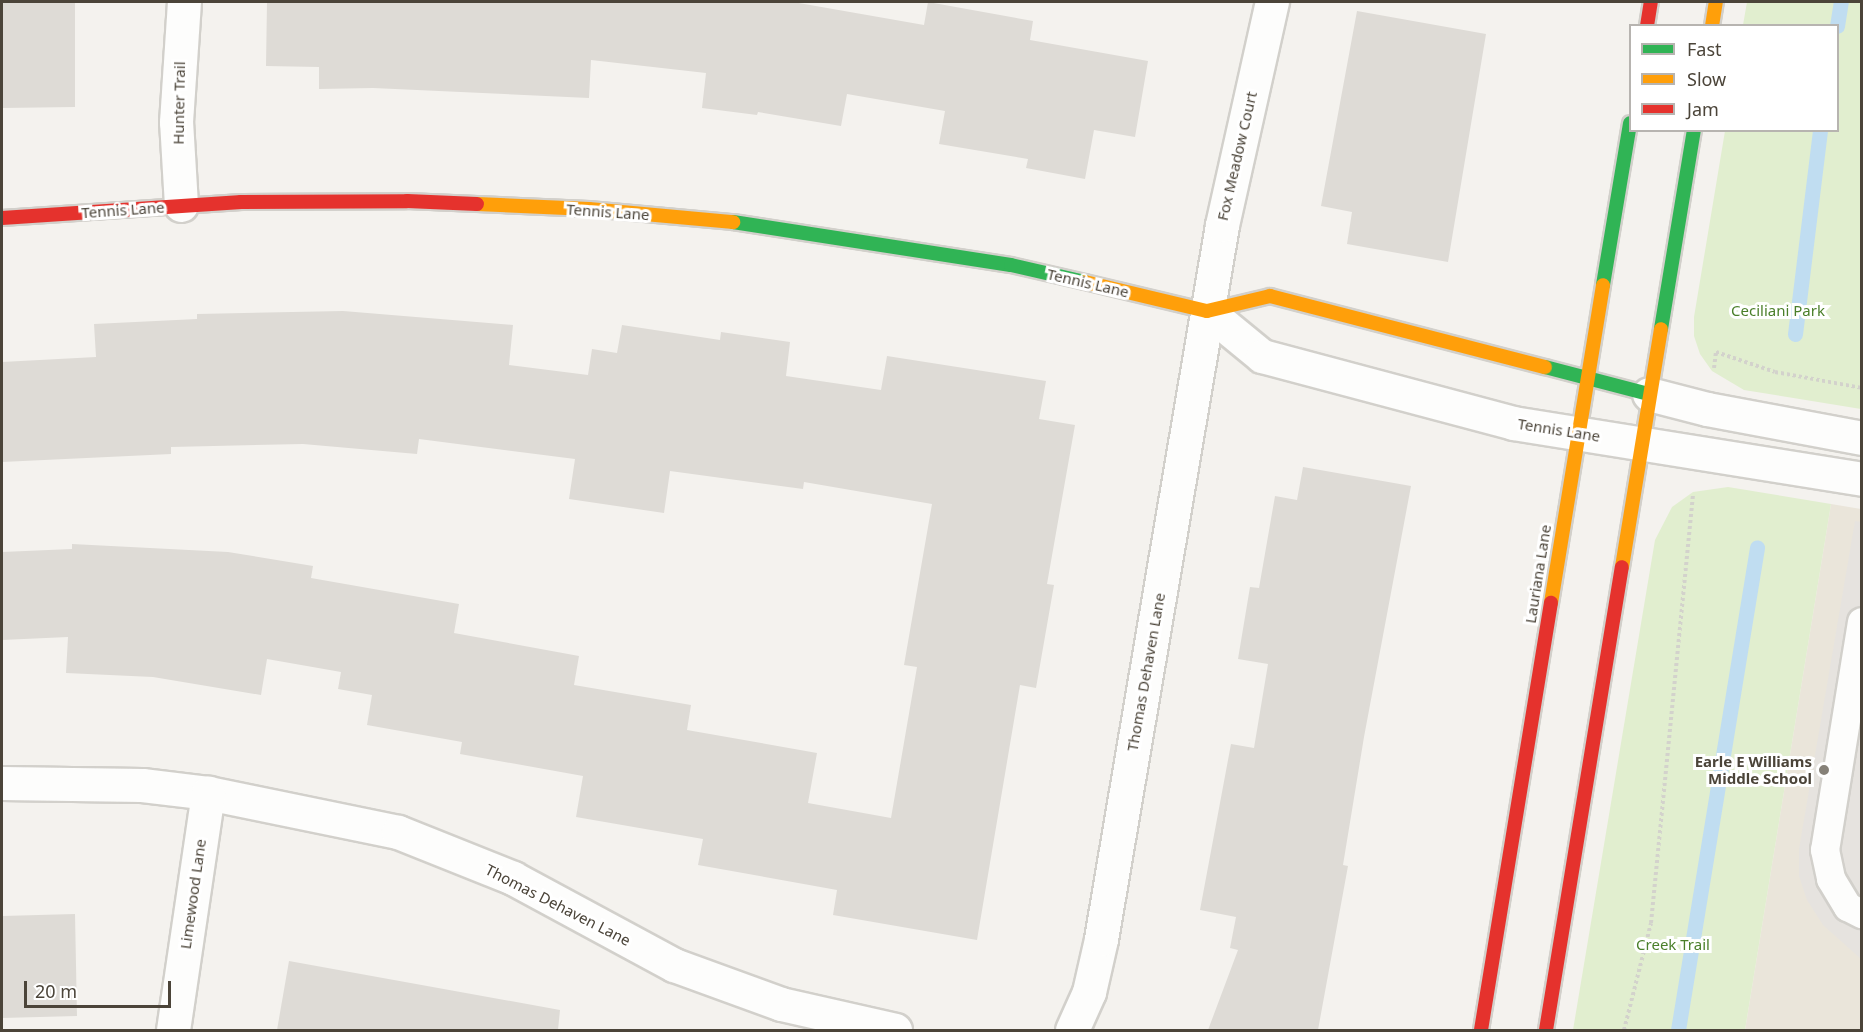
<!DOCTYPE html>
<html>
<head>
<meta charset="utf-8">
<style>
	body { margin:0 }
	#map { position:relative; width:1863px; height:1032px; overflow:hidden; background:#f4f2ee; font-family:"Noto Sans",sans-serif }
	div>[style] { position:absolute }
	.education>* { inset:0; background:#eae5da }
	.green>* { inset:0; background:#e1eecf }
	.parking>* { inset:0; background:#e6e3df }
	.stream>* { height:15px; margin:-7.5px; padding:0 7.5px; transform-origin:7.5px; border-radius:7.5px; background:#c0ddf1 }
	.building>* { inset:0; background:#dedbd6 }
	.path>* { height:4px; margin-top:-2px; transform-origin:0; background:repeating-linear-gradient(90deg,#d3d2cc 0 3px,transparent 0 6px) }
	.roads { filter:drop-shadow(2px 0 #d2d0cb) drop-shadow(-2px 0 #d2d0cb) drop-shadow(0 2px #d2d0cb) drop-shadow(0 -2px #d2d0cb) }
	.lane>* { height:28px; margin:-14px; padding:0 14px; transform-origin:14px; border-radius:14px; background:#fdfdfc }
	.street>* { height:33px; margin:-16.5px; padding:0 16.5px; transform-origin:16.5px; border-radius:16.5px; background:#fdfdfc }
	.fast>* { height:14px; margin:-7px; padding:0 7px; transform-origin:7px; border-radius:7px; background:#30b455 }
	.slow>* { height:14px; margin:-7px; padding:0 7px; transform-origin:7px; border-radius:7px; background:#ff9f0a }
	.jam>* { height:14px; margin:-7px; padding:0 7px; transform-origin:7px; border-radius:7px; background:#e5322d }
	.dots>* { width:16px; height:16px; translate:-50% -50%; box-sizing:border-box; border:3px solid #fff; border-radius:50% }
	span { translate:-50% -50%; white-space:nowrap; text-align:center; line-height:1.15; -webkit-text-stroke:6px #fff; paint-order:stroke }
	.street-label { font-size:15px; color:#4b4439 }
	.park-label { font-size:15px; color:#4a7f2a }
	.poi-label { font-size:15px; color:#4b4439; font-weight:700 }
	.right { translate:-100% -50%; text-align:right }
	.frame { position:absolute; inset:0; border:3px solid #4b4439; pointer-events:none }
	.legend { position:absolute; left:1629px; top:24px; width:210px; height:108px; box-sizing:border-box; background:#fff; border:2px solid #b7b4b0; margin:0; padding:8px 10px; list-style:none; font-size:18px; color:#4b4439 }
	.legend li { display:flex; align-items:center; gap:12px; height:30px }
	.legend b { width:30px; border:2px solid #b7b4b0 }
	.scale { position:absolute; left:24px; top:981px; width:147px; height:27px; box-sizing:border-box; border:3px solid #4b4439; border-top:0; padding-left:8px; font-size:18px; line-height:21px; white-space:nowrap; color:#4b4439; -webkit-text-stroke:4px #fff; paint-order:stroke }
</style>
</head>
<body>
<div id="map">
	<div class="education">
		<div style="clip-path:polygon(1831px 504px,1861px 509px,1861px 1030px,1745px 1030px)"></div>
	</div>
	<div class="green">
		<div style="clip-path:polygon(1747px 2px,1861px 2px,1861px 409px,1744px 390px,1712px 371px,1700px 354px,1694px 336px,1694px 317px,1725px 131px,1838px 130px,1838px 26px,1743px 25px)"></div>
		<div style="clip-path:polygon(1728px 487px,1831px 504px,1745px 1030px,1573px 1030px,1655px 540px,1672px 507px,1693px 492px)"></div>
	</div>
	<div class="parking">
		<div style="clip-path:polygon(1855px 521px,1862px 522px,1861px 959px,1823px 925px,1807px 900px,1799px 876px,1799px 849px)"></div>
	</div>
	<div class="stream">
		<div style="left:1837px;top:26px;width:24px;rotate:-81deg"></div>
		<div style="left:1795px;top:334px;width:206px;rotate:-83deg"></div>
		<div style="left:1678px;top:1030px;width:489px;rotate:-80.7deg"></div>
	</div>
	<div class="building">
		<div style="clip-path:polygon(2px 2px,75px 2px,75px 107px,2px 108px)"></div>
		<div style="clip-path:polygon(267px 2px,793px 2px,924px 25px,928px 2px,1033px 21px,1030px 40px,1148px 61px,1135px 137px,1094px 130px,1085px 179px,1026px 168px,1028px 159px,939px 144px,945px 111px,847px 94px,841px 126px,758px 112px,757px 115px,702px 108px,706px 73px,591px 60px,589px 98px,373px 88px,319px 89px,319px 67px,266px 66px)"></div>
		<div style="clip-path:polygon(1357px 11px,1486px 34px,1448px 262px,1347px 244px,1352px 212px,1321px 206px)"></div>
		<div style="clip-path:polygon(343px 311px,513px 325px,509px 365px,588px 375px,592px 349px,617px 353px,622px 325px,720px 340px,721px 332px,790px 342px,786px 376px,881px 390px,887px 356px,1046px 381px,1039px 419px,1075px 425px,1047px 584px,1054px 585px,1036px 688px,1020px 685px,977px 940px,833px 915px,837px 890px,698px 865px,703px 839px,576px 817px,583px 776px,460px 754px,462px 742px,367px 725px,372px 695px,338px 689px,341px 672px,267px 659px,261px 695px,153px 677px,66px 673px,68px 637px,2px 640px,2px 552px,72px 549px,72px 544px,228px 552px,313px 566px,311px 578px,459px 604px,454px 633px,579px 656px,574px 685px,691px 705px,687px 730px,817px 753px,808px 803px,891px 818px,917px 667px,904px 665px,932px 504px,804px 482px,803px 489px,670px 471px,664px 513px,569px 499px,575px 459px,419px 439px,417px 454px,303px 444px,171px 447px,171px 454px,2px 462px,2px 362px,96px 357px,94px 324px,197px 319px,197px 314px)"></div>
		<div style="clip-path:polygon(1303px 467px,1411px 486px,1364px 737px,1343px 865px,1348px 866px,1318px 1030px,1208px 1030px,1238px 950px,1230px 948px,1236px 917px,1200px 910px,1231px 744px,1254px 748px,1268px 664px,1238px 659px,1250px 587px,1259px 588px,1275px 496px,1297px 500px)"></div>
		<div style="clip-path:polygon(75px 914px,77px 1016px,2px 1018px,2px 916px)"></div>
		<div style="clip-path:polygon(289px 961px,560px 1010px,558px 1030px,277px 1030px)"></div>
	</div>
	<div class="path">
		<div style="left:1714px;top:368px;width:16px;rotate:-83deg"></div>
		<div style="left:1716px;top:352px;width:62px;rotate:18.7deg"></div>
		<div style="left:1775px;top:372px;width:88px;rotate:10.4deg"></div>
		<div style="left:1624px;top:1030px;width:110px;rotate:-75.8deg"></div>
		<div style="left:1651px;top:923px;width:431px;rotate:-84.4deg"></div>
	</div>
	<div class="roads">
		<div class="lane">
			<div style="left:1862px;top:622px;width:231px;rotate:99.2deg"></div>
			<div style="left:1825px;top:850px;width:30px;rotate:78deg"></div>
			<div style="left:1831px;top:879px;width:33px;rotate:59deg"></div>
			<div style="left:1848px;top:907px;width:16px;rotate:27deg"></div>
		</div>
		<div class="street">
			<div style="left:181px;top:205px;width:83px;rotate:-93.4deg"></div>
			<div style="left:176px;top:122px;width:120px;rotate:-86.2deg"></div>
			<div style="left:1207px;top:311px;width:71px;rotate:39.3deg"></div>
			<div style="left:1262px;top:356px;width:260px;rotate:14.9deg"></div>
			<div style="left:1513px;top:423px;width:353px;rotate:9.1deg"></div>
			<div style="left:1649px;top:394px;width:60px;rotate:14.5deg"></div>
			<div style="left:1707px;top:409px;width:158px;rotate:10.6deg"></div>
			<div style="left:2px;top:783px;width:140px;rotate:0.8deg"></div>
			<div style="left:142px;top:785px;width:66px;rotate:6.9deg"></div>
			<div style="left:208px;top:793px;width:194px;rotate:11.6deg"></div>
			<div style="left:398px;top:832px;width:124px;rotate:21.8deg"></div>
			<div style="left:513px;top:878px;width:183px;rotate:28.4deg"></div>
			<div style="left:674px;top:965px;width:114px;rotate:20deg"></div>
			<div style="left:781px;top:1004px;width:117px;rotate:12.8deg"></div>
			<div style="left:173px;top:1030px;width:240px;rotate:-81.6deg"></div>
			<div style="left:1072px;top:1030px;width:42px;rotate:-65.9deg"></div>
			<div style="left:1089px;top:992px;width:54px;rotate:-77.2deg"></div>
			<div style="left:1101px;top:939px;width:724px;rotate:-80.38deg"></div>
			<div style="left:1222px;top:225px;width:229px;rotate:-77.4deg"></div>
		</div>
		<div class="fast">
			<div style="left:733px;top:222px;width:281px;rotate:8.8deg"></div>
			<div style="left:1011px;top:265px;width:76px;rotate:12.9deg"></div>
			<div style="left:1603px;top:285px;width:164px;rotate:-80.5deg"></div>
			<div style="left:1661px;top:329px;width:202px;rotate:-80.6deg"></div>
			<div style="left:1545px;top:367px;width:107px;rotate:14.6deg"></div>
		</div>
		<div class="slow">
			<div style="left:1712px;top:26px;width:24px;rotate:-81deg"></div>
			<div style="left:477px;top:204px;width:112px;rotate:2.6deg"></div>
			<div style="left:589px;top:209px;width:145px;rotate:5.2deg"></div>
			<div style="left:1085px;top:282px;width:125px;rotate:13.4deg"></div>
			<div style="left:1207px;top:311px;width:65px;rotate:-13.4deg"></div>
			<div style="left:1270px;top:296px;width:284px;rotate:14.5deg"></div>
			<div style="left:1622px;top:567px;width:241px;rotate:-80.7deg"></div>
			<div style="left:1551px;top:603px;width:322px;rotate:-80.7deg"></div>
		</div>
		<div class="jam">
			<div style="left:1647px;top:26px;width:24px;rotate:-81deg"></div>
			<div style="left:2px;top:218px;width:240px;rotate:-3.8deg"></div>
			<div style="left:241px;top:202px;width:166px;rotate:-0.3deg"></div>
			<div style="left:407px;top:201px;width:70px;rotate:2.5deg"></div>
			<div style="left:1481px;top:1030px;width:433px;rotate:-80.7deg"></div>
			<div style="left:1546px;top:1030px;width:469px;rotate:-80.7deg"></div>
		</div>
	</div>
	<div class="dots">
		<div style="left:1824px;top:770px;background:#868178"></div>
	</div>
	<div class="street-label">
		<span style="left:179px;top:103px;rotate:-89deg">Hunter Trail</span>
		<span style="left:1237px;top:156px;rotate:-77deg">Fox Meadow Court</span>
		<span style="left:123px;top:210px;rotate:-4deg">Tennis Lane</span>
		<span style="left:608px;top:212px;rotate:4deg">Tennis Lane</span>
		<span style="left:1088px;top:283px;rotate:13deg">Tennis Lane</span>
		<span style="left:1559px;top:430px;rotate:9deg">Tennis Lane</span>
		<span style="left:1538px;top:574px;rotate:-81deg">Lauriana Lane</span>
		<span style="left:1146px;top:672px;rotate:-80deg">Thomas Dehaven Lane</span>
		<span style="left:193px;top:894px;rotate:-82deg">Limewood Lane</span>
		<span style="left:558px;top:905px;rotate:27deg">Thomas Dehaven Lane</span>
	</div>
	<div class="park-label">
		<span style="left:1778px;top:311px">Ceciliani Park</span>
		<span style="left:1673px;top:945px">Creek Trail</span>
	</div>
	<div class="poi-label">
		<span class="right" style="left:1812px;top:770px">Earle E Williams<br>Middle School</span>
	</div>
	<div class="frame"></div>
	<ul class="legend">
	<li><b style="height:8px;background:#30b455"></b>Fast</li>
	<li><b style="height:8px;background:#ff9f0a"></b>Slow</li>
	<li><b style="height:8px;background:#e5322d"></b>Jam</li>
	</ul>
	<div class="scale">20 m</div>
</div>
</body>
</html>
